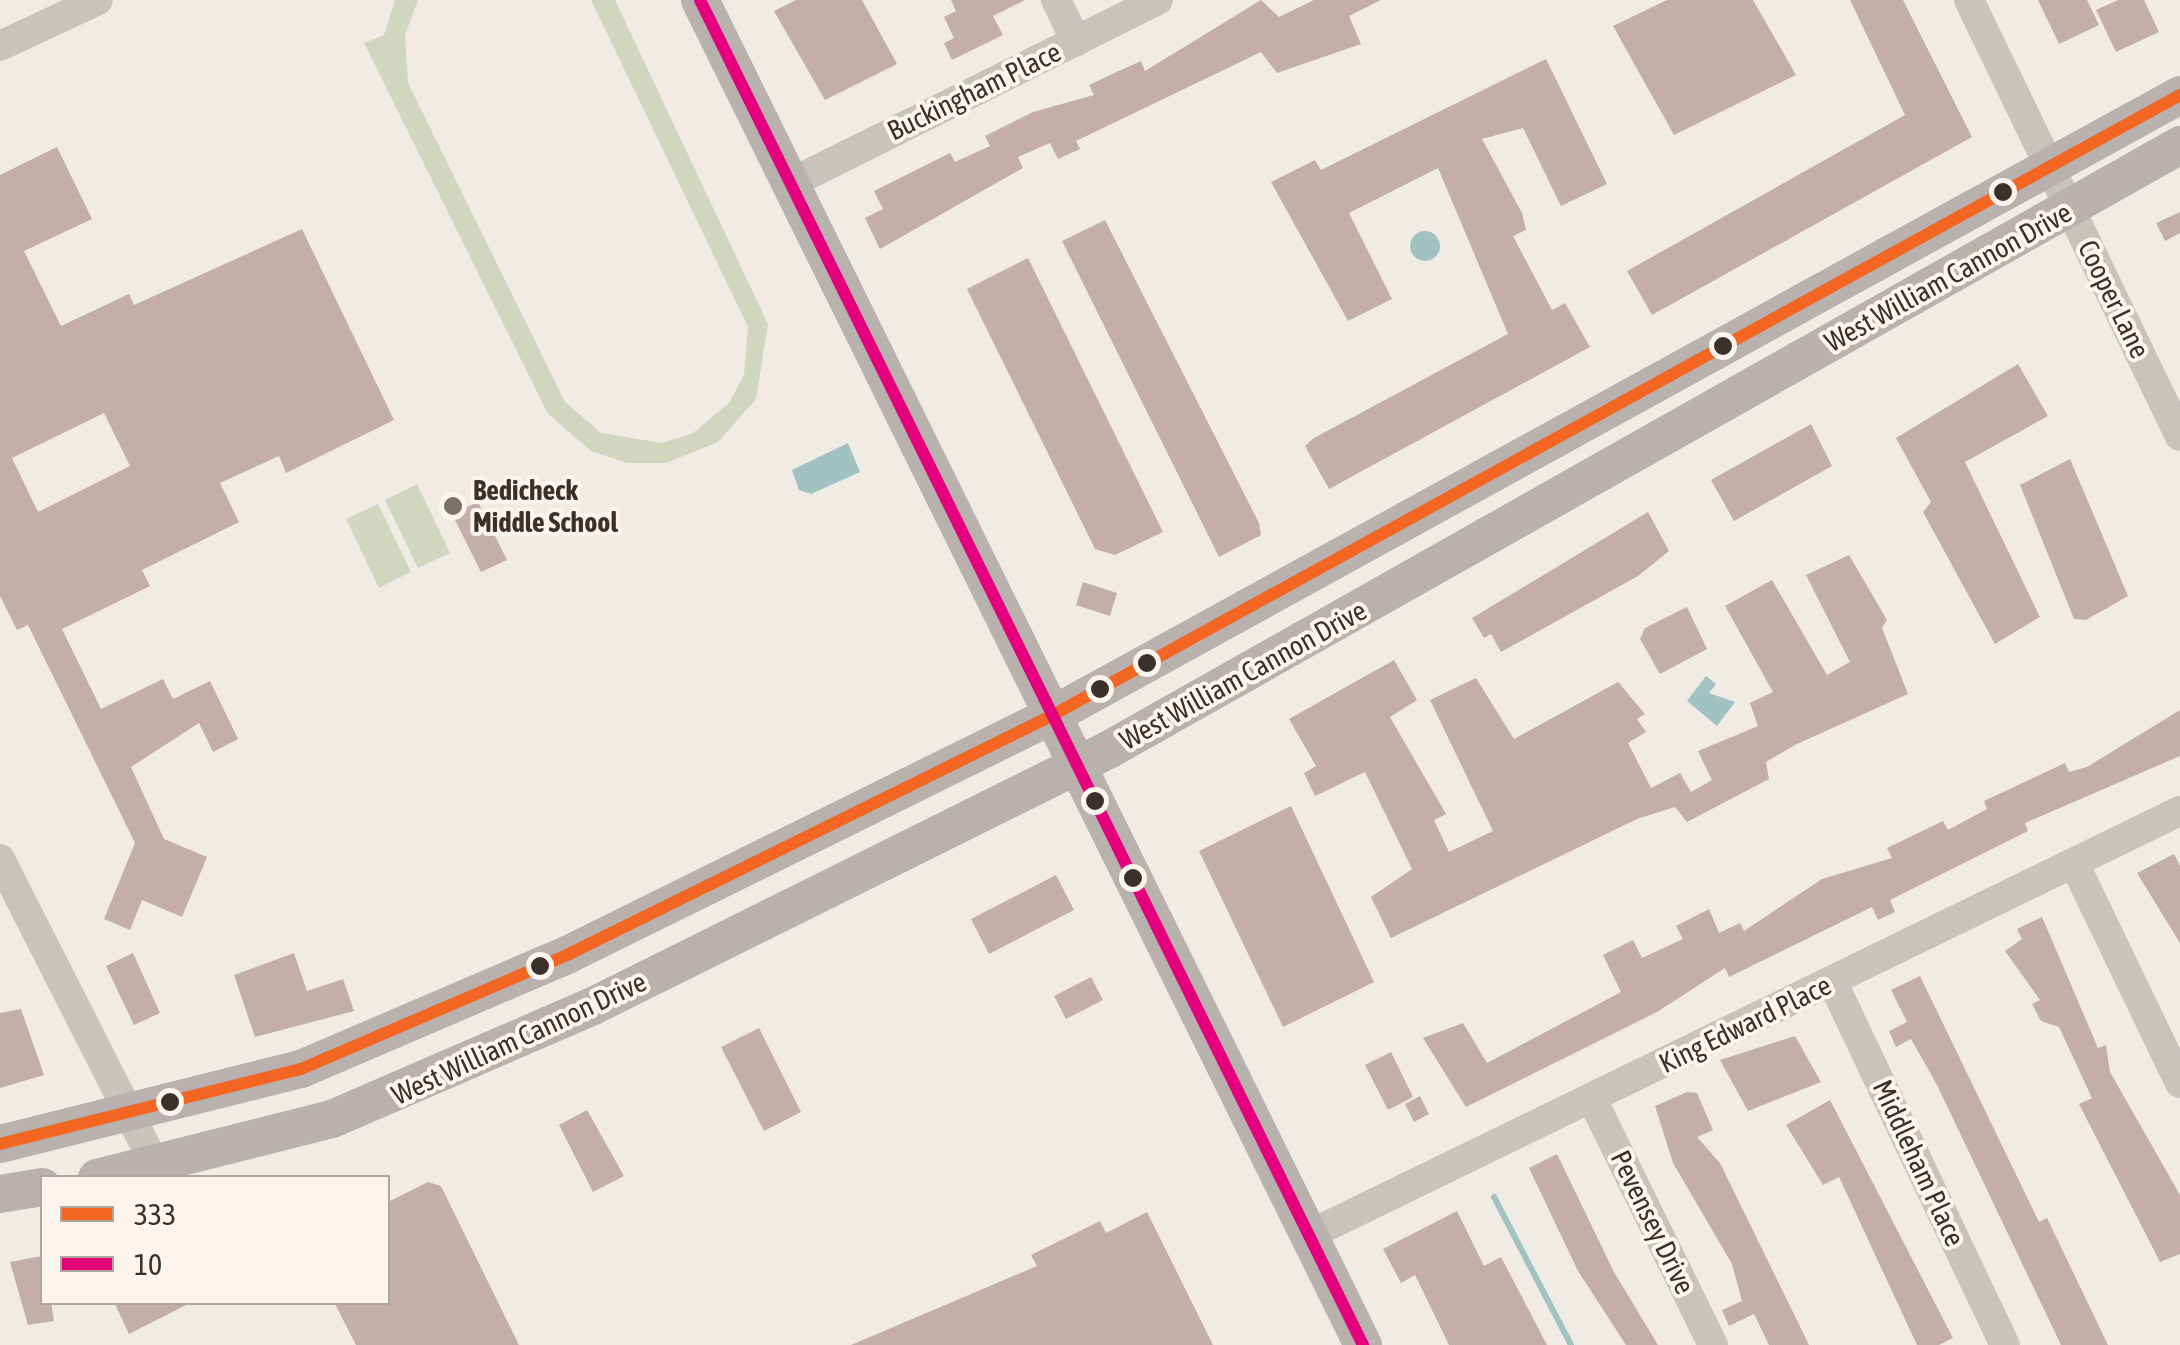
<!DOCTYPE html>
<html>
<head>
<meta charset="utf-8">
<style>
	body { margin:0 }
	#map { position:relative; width:2180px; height:1345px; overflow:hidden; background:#f0ebe5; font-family:"Asap Condensed",sans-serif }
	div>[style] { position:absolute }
	.green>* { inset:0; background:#d1d6bf }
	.water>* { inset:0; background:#a1c2c1 }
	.round { border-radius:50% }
	.stream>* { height:6px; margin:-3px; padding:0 3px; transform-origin:3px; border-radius:3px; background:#a1c2c1 }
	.building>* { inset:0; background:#c3afa7 }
	.minor>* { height:30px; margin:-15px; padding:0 15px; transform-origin:15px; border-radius:15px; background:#c9c3be }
	.major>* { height:38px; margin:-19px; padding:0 19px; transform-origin:19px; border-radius:19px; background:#b8b1ad }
	.bus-1>* { height:12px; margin:-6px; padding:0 6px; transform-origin:6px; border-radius:6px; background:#f26522 }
	.bus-2>* { height:12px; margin:-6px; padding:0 6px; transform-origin:6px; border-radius:6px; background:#e5007d }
	.dots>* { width:28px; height:28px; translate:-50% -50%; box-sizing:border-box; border:5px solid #fbf5ee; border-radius:50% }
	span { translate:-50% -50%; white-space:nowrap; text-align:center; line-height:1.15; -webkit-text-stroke:8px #fbf5ee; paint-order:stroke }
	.street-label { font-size:28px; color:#3b302b }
	.poi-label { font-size:28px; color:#3b302b; font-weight:700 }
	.left { translate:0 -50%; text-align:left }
	.legend { position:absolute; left:40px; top:1175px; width:350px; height:130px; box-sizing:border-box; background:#fbf5ee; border:2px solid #aea6a0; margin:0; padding:12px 18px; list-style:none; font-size:30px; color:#3b302b }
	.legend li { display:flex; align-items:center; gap:20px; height:50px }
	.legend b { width:50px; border:2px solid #aea6a0 }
</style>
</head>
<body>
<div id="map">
	<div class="green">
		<div style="clip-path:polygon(395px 0,418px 0,405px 35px,408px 83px,565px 402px,601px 433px,662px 443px,693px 433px,729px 403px,744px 375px,748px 327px,591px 0,615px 0,768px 324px,756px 399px,718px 442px,666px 463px,627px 463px,591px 451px,548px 414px,364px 43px,384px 35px)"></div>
		<div style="clip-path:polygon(417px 484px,450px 553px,418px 568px,385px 500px)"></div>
		<div style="clip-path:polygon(378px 504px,411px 572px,379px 588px,346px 519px)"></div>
	</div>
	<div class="water">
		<div class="round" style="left:1410px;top:231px;width:30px;height:30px"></div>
		<div style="clip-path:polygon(848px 443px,860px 472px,811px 494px,799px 490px,792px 470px)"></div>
		<div style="clip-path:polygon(1706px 676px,1716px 684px,1709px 693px,1735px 702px,1717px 726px,1687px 701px)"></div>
	</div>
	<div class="stream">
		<div style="left:1494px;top:1197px;width:167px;rotate:62.5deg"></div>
	</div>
	<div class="building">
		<div style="clip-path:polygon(796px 0,862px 0,897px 64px,825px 100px,774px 11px)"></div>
		<div style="clip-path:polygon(951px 0,1025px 0,993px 16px,1003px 35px,952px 60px,944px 43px,954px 38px,944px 17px,956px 11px)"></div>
		<div style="clip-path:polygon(1261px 0,1279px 17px,1314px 0,1381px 0,1349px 16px,1361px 44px,1277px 73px,1261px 52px,1076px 141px,1080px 149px,1058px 159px,1050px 143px,1018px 157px,1023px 168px,880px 249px,865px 218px,883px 209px,874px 191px,950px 153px,955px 162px,990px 146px,985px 136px,1033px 112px,1094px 95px,1089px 85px,1110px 75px,1141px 61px,1145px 71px)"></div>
		<div style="clip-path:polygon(1667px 0,1753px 0,1796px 75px,1674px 135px,1613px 26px)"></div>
		<div style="clip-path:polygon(1850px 0,1903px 0,1972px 137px,1652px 315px,1627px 271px,1905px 115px)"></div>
		<div style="clip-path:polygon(2038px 0,2087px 0,2099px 25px,2059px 44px)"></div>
		<div style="clip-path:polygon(2118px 0,2144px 0,2159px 32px,2116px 52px,2096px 10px)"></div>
		<div style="clip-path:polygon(1546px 59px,1607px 184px,1561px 206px,1523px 128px,1482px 139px,1522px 213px,1526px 230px,1513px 236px,1552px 310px,1565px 303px,1590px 347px,1329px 489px,1305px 446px,1314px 438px,1508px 334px,1438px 168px,1349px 213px,1392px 299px,1348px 321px,1271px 182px,1315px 160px,1321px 170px)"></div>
		<div style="clip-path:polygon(evenodd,57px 147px,92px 219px,24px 251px,61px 326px,129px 294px,134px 305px,302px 229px,394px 420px,286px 473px,279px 456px,220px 483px,239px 522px,142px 570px,150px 586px,62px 629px,101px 709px,163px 679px,173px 699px,210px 681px,238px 739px,213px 752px,199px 723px,131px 767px,164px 839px,207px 857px,182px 917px,142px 900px,130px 930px,104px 919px,135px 843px,28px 625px,17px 630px,0 596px,0 175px,57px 147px,104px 413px,130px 466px,38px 512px,12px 458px,104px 413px)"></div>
		<div style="clip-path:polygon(2180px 212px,2180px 233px,2165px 241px,2156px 223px)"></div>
		<div style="clip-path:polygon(1105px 220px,1259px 523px,1261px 535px,1219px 557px,1062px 241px)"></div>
		<div style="clip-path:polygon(1028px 258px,1163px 532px,1115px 555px,1095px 549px,967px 289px)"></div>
		<div style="clip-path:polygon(2018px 364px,2048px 416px,1965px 462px,2040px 617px,1995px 644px,1923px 512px,1931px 502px,1896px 438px)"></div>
		<div style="clip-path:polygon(1811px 424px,1832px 466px,1734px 521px,1711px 480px)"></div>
		<div style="clip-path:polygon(2070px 459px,2128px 596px,2086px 620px,2074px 619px,2020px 485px)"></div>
		<div style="clip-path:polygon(478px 502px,507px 560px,481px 572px,452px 514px)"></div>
		<div style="clip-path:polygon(1648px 512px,1669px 551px,1638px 576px,1501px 652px,1491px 634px,1484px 638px,1472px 618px)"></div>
		<div style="clip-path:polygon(1849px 555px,1887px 620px,1882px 628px,1908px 694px,1797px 744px,1766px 762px,1769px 779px,1687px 822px,1675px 807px,1637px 819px,1391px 938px,1371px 897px,1412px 869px,1365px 772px,1315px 796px,1304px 773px,1316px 766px,1289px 719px,1394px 660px,1417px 700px,1390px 717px,1446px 814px,1434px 820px,1449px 852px,1493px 831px,1430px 700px,1476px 678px,1514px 739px,1618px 682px,1645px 714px,1637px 719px,1646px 732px,1628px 743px,1651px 788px,1680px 773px,1691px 792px,1712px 780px,1698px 751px,1758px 726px,1750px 703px,1773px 692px,1725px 606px,1772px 580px,1827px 675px,1850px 662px,1806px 575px)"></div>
		<div style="clip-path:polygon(1083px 582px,1117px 593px,1110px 616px,1076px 605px)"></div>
		<div style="clip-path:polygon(1687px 607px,1707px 649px,1660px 674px,1640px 639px,1645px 628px)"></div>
		<div style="clip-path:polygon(2180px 710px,2180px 756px,2025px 823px,2028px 831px,1890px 900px,1895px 912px,1878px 920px,1872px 907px,1729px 977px,1725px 968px,1657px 1012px,1466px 1107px,1423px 1038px,1463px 1023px,1487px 1063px,1621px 992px,1603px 955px,1633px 940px,1642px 958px,1683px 939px,1676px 926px,1709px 909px,1719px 933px,1740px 923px,1744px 931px,1822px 879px,1892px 858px,1887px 848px,1943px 821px,1948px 830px,1987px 809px,1984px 801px,2065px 763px,2069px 772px,2087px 767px)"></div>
		<div style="clip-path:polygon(1291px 806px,1374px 982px,1283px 1027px,1199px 851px)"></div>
		<div style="clip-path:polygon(2174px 854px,2180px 866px,2180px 943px,2137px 873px)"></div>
		<div style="clip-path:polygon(1056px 875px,1074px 910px,989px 954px,971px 919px)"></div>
		<div style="clip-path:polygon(2042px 917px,2098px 1048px,2106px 1045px,2110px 1072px,2180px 1195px,2180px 1254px,2160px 1262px,2079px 1104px,2092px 1098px,2059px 1027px,2041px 1021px,2032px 1004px,2040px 1000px,2005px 951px,2022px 939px,2017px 929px)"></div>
		<div style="clip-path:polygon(133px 953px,160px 1013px,134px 1025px,106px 966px)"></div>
		<div style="clip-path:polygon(294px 953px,307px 991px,343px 979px,354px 1011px,255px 1037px,234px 975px)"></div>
		<div style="clip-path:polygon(1920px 976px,2039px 1222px,2047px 1218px,2108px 1345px,2061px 1345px,1937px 1085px,1911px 1039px,1896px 1047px,1889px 1031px,1907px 1022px,1891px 990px)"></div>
		<div style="clip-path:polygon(1091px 977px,1103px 1000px,1066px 1019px,1054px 996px)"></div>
		<div style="clip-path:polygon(21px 1009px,44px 1075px,0 1088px,0 1013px)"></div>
		<div style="clip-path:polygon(759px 1028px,801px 1112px,764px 1131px,721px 1047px)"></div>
		<div style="clip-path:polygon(1795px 1036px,1821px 1082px,1748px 1111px,1720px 1060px)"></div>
		<div style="clip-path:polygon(1391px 1052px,1413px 1097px,1388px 1110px,1365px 1065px)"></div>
		<div style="clip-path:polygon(1687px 1092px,1697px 1093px,1713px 1130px,1697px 1137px,1720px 1163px,1809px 1345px,1769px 1345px,1754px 1314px,1729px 1326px,1722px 1310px,1742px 1301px,1732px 1264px,1673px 1163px,1655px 1106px)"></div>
		<div style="clip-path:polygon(1420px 1096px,1429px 1114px,1414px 1122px,1405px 1104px)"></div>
		<div style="clip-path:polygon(1830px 1100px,1953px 1338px,1939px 1345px,1917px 1345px,1839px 1177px,1823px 1185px,1786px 1125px)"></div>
		<div style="clip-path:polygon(587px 1110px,624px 1176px,593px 1192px,559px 1125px)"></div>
		<div style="clip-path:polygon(1557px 1154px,1614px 1272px,1658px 1345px,1626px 1345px,1578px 1271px,1529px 1168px)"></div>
		<div style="clip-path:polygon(428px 1182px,441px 1186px,519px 1345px,356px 1345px,334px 1302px,388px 1302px,388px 1202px)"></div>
		<div style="clip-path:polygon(1457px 1211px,1484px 1266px,1501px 1257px,1547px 1345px,1449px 1345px,1415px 1275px,1401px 1283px,1383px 1249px)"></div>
		<div style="clip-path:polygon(1147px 1212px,1213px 1345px,851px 1345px,1037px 1266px,1031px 1255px,1100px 1221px,1106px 1233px)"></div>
		<div style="clip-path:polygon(42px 1256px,42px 1302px,51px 1302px,54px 1321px,28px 1325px,10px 1262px)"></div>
		<div style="clip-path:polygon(114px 1302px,192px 1302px,129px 1334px)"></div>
	</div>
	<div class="minor">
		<div style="left:1056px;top:0;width:46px;rotate:64deg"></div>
		<div style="left:1969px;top:0;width:484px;rotate:64.2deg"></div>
		<div style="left:0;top:46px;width:108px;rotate:-25.1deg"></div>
		<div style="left:789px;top:184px;width:412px;rotate:-26.5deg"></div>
		<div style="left:0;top:859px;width:344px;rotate:63.1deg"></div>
		<div style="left:2074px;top:863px;width:244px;rotate:64.3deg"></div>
		<div style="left:1832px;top:981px;width:403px;rotate:64.6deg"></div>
		<div style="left:1592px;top:1099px;width:274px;rotate:63.8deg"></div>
		<div style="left:1309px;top:1235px;width:969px;rotate:-25.96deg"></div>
	</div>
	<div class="major">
		<div style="left:700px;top:0;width:1500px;rotate:63.76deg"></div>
		<div style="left:0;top:1144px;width:310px;rotate:-14deg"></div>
		<div style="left:301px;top:1069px;width:292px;rotate:-23.2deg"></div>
		<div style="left:569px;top:954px;width:538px;rotate:-26.28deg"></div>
		<div style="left:1051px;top:716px;width:1289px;rotate:-28.81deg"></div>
		<div style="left:97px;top:1178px;width:242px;rotate:-14.1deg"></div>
		<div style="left:332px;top:1119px;width:284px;rotate:-23.4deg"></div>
		<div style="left:593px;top:1006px;width:577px;rotate:-26.43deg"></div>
		<div style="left:1110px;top:749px;width:1229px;rotate:-29.44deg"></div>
		<div style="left:0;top:1194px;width:43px;rotate:-9.5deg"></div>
	</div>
	<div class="bus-1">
		<div style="left:0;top:1144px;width:310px;rotate:-14deg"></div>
		<div style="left:301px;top:1069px;width:292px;rotate:-23.2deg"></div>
		<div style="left:569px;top:954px;width:538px;rotate:-26.28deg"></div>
		<div style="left:1051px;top:716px;width:1289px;rotate:-28.81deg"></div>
	</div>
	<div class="bus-2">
		<div style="left:700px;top:0;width:1500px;rotate:63.76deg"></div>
	</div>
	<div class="dots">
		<div style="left:2003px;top:192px;background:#3b302b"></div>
		<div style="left:1723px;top:346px;background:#3b302b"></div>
		<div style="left:453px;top:506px;background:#7a716c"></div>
		<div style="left:1147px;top:663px;background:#3b302b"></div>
		<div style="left:1100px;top:689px;background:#3b302b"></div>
		<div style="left:1095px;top:801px;background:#3b302b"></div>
		<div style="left:1133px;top:878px;background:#3b302b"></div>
		<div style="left:540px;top:966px;background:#3b302b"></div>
		<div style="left:170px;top:1102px;background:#3b302b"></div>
	</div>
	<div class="street-label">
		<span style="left:974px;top:91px;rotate:-26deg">Buckingham Place</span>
		<span style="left:1948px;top:277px;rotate:-29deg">West William Cannon Drive</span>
		<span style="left:2114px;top:299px;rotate:64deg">Cooper Lane</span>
		<span style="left:1243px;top:675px;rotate:-29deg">West William Cannon Drive</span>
		<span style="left:1745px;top:1024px;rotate:-26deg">King Edward Place</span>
		<span style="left:519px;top:1038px;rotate:-25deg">West William Cannon Drive</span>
		<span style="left:1919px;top:1163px;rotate:65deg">Middleham Place</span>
		<span style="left:1653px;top:1222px;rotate:64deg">Pevensey Drive</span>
	</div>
	<div class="poi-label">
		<span class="left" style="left:473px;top:506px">Bedicheck<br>Middle School</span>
	</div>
	<ul class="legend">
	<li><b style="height:12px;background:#f26522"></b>333</li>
	<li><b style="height:12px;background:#e5007d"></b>10</li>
	</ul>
</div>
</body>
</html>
